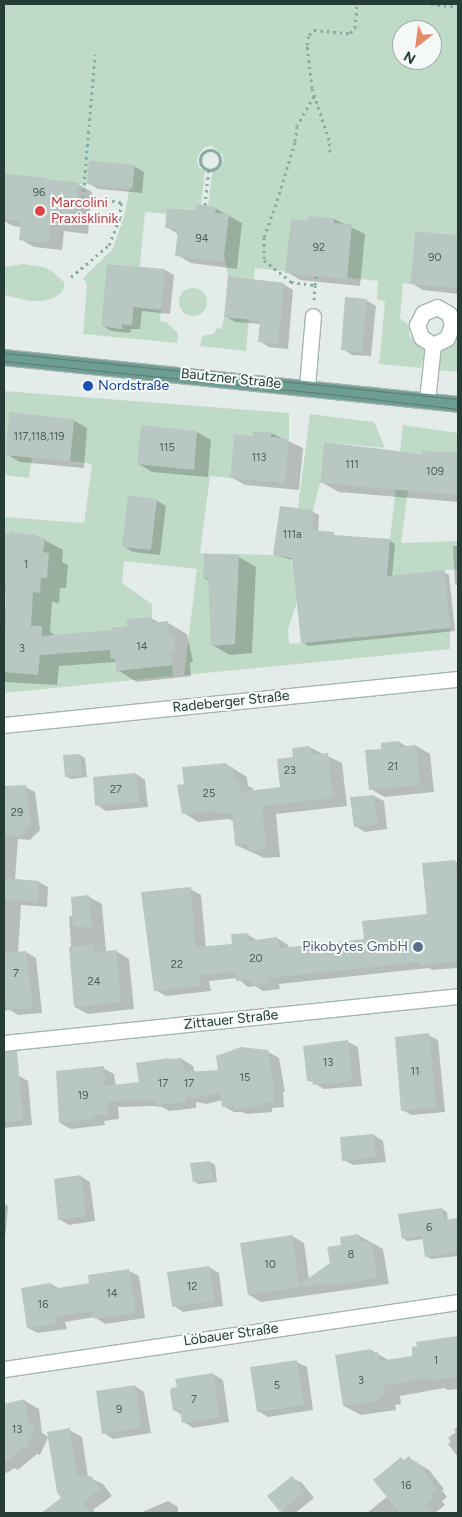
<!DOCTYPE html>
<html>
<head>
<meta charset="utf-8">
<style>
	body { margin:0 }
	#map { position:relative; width:462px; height:1517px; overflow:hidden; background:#e4ece9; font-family:Figtree,sans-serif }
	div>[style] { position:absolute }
	.green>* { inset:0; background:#bfdbc8 }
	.round { border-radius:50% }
	.shadow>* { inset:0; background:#0003 }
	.building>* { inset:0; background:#b9c7c2 }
	.path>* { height:3px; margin-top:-1.5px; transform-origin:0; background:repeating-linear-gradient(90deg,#87ada3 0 2.5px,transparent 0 6.5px) }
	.path>.ring { margin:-1.5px; padding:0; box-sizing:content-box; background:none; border:3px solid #87ada3; border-radius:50% }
	.roads { filter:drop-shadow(1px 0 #a7b4b0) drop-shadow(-1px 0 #a7b4b0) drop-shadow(0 1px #a7b4b0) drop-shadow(0 -1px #a7b4b0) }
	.minor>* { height:15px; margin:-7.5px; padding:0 7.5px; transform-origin:7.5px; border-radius:7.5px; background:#fff }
	.major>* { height:15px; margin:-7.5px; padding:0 7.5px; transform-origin:7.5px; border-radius:7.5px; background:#6c9e93 }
	.tram>* { height:1px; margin:-0.5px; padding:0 0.5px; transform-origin:0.5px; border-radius:0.5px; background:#607872 }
	.dots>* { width:14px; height:14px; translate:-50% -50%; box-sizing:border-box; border:2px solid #f4f9f7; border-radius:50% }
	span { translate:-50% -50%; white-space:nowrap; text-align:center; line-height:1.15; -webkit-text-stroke:4px #f4f9f7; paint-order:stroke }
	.number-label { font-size:11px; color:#4a5f5a }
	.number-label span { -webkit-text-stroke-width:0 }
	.health-label { font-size:14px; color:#be3a42 }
	.left { translate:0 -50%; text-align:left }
	.street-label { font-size:14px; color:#253c37 }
	.transit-label { font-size:14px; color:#164399 }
	.service-label { font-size:14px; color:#4e5e75 }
	.right { translate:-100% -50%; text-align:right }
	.frame { position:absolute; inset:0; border:5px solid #253c37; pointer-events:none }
	.north { position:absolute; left:392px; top:20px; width:50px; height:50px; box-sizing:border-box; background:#f4f9f7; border:1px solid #a1adaa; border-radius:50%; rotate:210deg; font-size:14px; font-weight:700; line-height:20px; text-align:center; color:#253c37 }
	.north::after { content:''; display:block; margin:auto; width:18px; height:22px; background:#e68c68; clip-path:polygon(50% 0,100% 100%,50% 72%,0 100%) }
</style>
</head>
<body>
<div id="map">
	<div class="green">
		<div style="clip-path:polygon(evenodd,4px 4px,458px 4px,458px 235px,415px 231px,410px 284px,403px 283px,400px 318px,410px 326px,409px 336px,425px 350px,421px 368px,379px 364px,385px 302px,377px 299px,378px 281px,255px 268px,254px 279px,228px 276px,224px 255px,229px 214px,215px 213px,216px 207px,208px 206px,212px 173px,223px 163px,223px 155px,212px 146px,205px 147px,199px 154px,197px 161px,199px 167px,205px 171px,201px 205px,196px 204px,195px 210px,168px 208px,167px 214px,145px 212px,136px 307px,161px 310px,160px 321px,166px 322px,178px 333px,177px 343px,83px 334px,87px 285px,83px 278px,112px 250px,124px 217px,134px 165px,90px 160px,87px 184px,51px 183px,44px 177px,35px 176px,28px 180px,26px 177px,4px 174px,4px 4px,402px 30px,432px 30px,432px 60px,402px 60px,402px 30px,4px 4px,108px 264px,128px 266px,124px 309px,133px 310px,132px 325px,122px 324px,121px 329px,101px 326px,108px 264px)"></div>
		<div style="clip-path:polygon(23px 264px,44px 267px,53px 272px,64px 282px,64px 288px,61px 293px,52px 299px,41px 301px,30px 301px,4px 295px,4px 267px)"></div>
		<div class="round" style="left:179px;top:288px;width:28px;height:28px"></div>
		<div style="clip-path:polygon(224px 317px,249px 319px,246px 351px,200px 346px,202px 336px,214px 334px,217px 328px,222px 329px)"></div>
		<div style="clip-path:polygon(457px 337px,458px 372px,437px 370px,439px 351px,452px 345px)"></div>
		<div style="clip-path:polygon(4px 391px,289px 413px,289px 439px,271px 437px,271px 432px,253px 431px,253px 436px,234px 434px,230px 478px,210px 476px,200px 553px,273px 555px,292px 558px,291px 564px,297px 565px,390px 539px,403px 425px,458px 433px,458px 455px,413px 453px,401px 543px,458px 541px,458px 569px,295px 586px,297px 602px,288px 629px,289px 644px,450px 628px,450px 649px,184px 675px,197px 569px,124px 561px,122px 583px,152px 604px,152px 623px,112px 627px,116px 671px,172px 665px,173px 676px,4px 693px,4px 517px,84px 523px,92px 464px,70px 461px,74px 419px,9px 413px,5px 455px,32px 458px,29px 478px,4px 475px)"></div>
		<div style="clip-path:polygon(310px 414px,374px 422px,385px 448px,324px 442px,320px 483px,313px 511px,298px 508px)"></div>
	</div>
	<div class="shadow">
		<div style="clip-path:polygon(134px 166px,144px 172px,142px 193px,98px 189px,88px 183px)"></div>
		<div style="clip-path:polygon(4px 176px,78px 184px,92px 192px,88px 234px,64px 231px,62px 250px,34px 247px,20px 239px,22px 227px,13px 226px,4px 221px)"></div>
		<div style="clip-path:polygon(215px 208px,242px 223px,237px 269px,191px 263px,177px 255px,179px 235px,167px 227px,196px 212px)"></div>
		<div style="clip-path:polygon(334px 219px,365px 234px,360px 286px,300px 280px,287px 272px,310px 222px)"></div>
		<div style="clip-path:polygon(416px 232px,458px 236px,458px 294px,423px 290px,411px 283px)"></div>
		<div style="clip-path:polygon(165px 270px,174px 275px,170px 314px,142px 311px,140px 329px,131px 329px,130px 333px,111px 331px,103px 326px)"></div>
		<div style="clip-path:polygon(283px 284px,293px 290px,288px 349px,269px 347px,259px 341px,261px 324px,235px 322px,225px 316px)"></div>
		<div style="clip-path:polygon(366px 300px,376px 306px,371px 356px,352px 355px,343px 349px)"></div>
		<div style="clip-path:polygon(73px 420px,87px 428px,84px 468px,20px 462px,6px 454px)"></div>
		<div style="clip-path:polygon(142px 426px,197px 432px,211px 440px,208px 477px,152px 472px,139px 464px)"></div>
		<div style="clip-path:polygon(254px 432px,271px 433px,303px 448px,299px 490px,245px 485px,231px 477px,254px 437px)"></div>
		<div style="clip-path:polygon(435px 452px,458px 455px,458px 502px,339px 492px,321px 482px)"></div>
		<div style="clip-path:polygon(156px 500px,166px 506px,160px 555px,133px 552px,123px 546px)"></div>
		<div style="clip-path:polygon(281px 507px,313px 512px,319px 515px,318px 532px,338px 536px,389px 540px,395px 544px,392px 577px,444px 572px,449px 575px,455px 631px,308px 646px,303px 642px,293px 560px,274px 555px)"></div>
		<div style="clip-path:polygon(4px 535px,37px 536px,63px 550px,62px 562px,68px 565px,66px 588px,60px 588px,59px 603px,52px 602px,50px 632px,57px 636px,113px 632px,151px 618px,160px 623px,168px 623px,187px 634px,193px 662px,190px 663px,191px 676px,137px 682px,117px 670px,116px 662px,59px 666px,57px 685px,4px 682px,4px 625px,7px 594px,4px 592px)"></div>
		<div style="clip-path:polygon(453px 546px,458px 546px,458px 586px,455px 584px)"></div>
		<div style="clip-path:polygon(239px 557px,256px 567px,252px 653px,230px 655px,212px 645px,210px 581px,204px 578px)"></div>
		<div style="clip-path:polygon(399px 742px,408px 747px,416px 746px,430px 754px,434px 792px,384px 797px,371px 789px,383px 750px)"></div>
		<div style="clip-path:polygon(309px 747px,342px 763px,347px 806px,276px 814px,280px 857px,264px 858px,236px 845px,233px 821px,228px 819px,198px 822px,184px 813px,185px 785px,226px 764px,247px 777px,248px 786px,253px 788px,253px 791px,281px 788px)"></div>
		<div style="clip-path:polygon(80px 755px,85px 758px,87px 777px,71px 779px,66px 776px)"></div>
		<div style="clip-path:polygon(136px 774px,145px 780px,148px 807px,106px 811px,97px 805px)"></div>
		<div style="clip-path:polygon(4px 787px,25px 787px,35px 792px,40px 830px,30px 840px,18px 839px,15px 880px,39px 882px,48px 887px,47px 907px,21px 905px,18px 953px,26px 952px,36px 958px,42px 1013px,18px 1015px,10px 1010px,4px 1011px)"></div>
		<div style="clip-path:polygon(374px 796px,384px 801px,387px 829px,365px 832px,355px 826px)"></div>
		<div style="clip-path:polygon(454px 861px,458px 863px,457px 968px,432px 970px,429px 968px,279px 984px,280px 989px,263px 991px,255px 986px,248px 987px,237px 978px,209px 981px,211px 991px,166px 996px,155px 990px,190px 889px,201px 895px,206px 948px,233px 945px,247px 934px,258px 941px,277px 938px,288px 945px,289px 948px,366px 941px,428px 915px)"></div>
		<div style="clip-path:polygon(89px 897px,102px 904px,106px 952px,116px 951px,129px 959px,134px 1009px,88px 1014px,75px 1007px,69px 916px,74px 916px)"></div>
		<div style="clip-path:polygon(428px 1035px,438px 1040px,445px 1112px,412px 1115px,402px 1110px)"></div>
		<div style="clip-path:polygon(348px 1042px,358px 1047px,362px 1086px,324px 1089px,308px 1080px)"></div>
		<div style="clip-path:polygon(268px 1052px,279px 1058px,285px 1092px,283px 1092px,284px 1107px,272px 1108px,272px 1112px,247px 1114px,242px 1112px,234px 1112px,223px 1106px,222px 1100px,207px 1104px,196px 1102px,196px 1108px,169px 1111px,162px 1107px,153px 1106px,118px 1107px,119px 1119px,104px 1121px,105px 1125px,71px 1129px,60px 1123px,103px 1068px,114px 1074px,116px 1086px,140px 1083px,182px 1059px,193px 1066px,195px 1073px,219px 1071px)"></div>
		<div style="clip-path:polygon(19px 1076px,28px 1081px,32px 1125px,4px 1128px,4px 1077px)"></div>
		<div style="clip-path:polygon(374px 1135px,383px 1141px,386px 1162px,353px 1165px,344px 1160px)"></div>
		<div style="clip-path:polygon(210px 1162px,215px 1165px,217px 1182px,198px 1184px,194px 1181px)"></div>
		<div style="clip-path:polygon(80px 1176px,90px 1182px,95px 1221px,69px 1225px,60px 1220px)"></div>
		<div style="clip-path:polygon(4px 1204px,8px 1206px,4px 1250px)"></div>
		<div style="clip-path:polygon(442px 1209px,447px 1212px,448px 1221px,458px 1219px,458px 1256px,431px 1259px,426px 1256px,424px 1239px,407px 1241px,403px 1238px)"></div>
		<div style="clip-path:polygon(358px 1235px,383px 1249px,389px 1284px,261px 1302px,249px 1295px,292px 1236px,304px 1243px,309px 1279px,331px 1263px,343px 1246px)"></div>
		<div style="clip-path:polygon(209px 1267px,219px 1273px,223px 1306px,183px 1312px,174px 1306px)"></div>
		<div style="clip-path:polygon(129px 1271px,139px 1276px,145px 1318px,105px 1324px,95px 1317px,65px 1322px,67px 1329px,38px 1333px,28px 1328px,51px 1284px,60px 1289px,90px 1284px)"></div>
		<div style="clip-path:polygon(457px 1337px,458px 1389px,448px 1390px,444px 1388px,400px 1396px,401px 1404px,395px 1405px,396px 1410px,361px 1415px,344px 1406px,371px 1350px,390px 1361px,413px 1357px)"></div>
		<div style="clip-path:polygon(297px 1362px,307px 1367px,313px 1410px,268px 1417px,258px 1411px)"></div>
		<div style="clip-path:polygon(213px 1374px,223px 1380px,229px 1422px,193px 1428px,184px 1422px,182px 1415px,174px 1410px,178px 1388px)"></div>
		<div style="clip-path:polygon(135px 1386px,144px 1392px,151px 1433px,113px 1439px,104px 1433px)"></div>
		<div style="clip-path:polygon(25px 1401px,39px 1409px,42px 1433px,48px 1437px,40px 1455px,37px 1454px,18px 1470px,14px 1468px,7px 1473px,4px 1471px,4px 1404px)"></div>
		<div style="clip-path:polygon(458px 1426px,458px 1457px,448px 1444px,451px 1442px,448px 1438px,456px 1432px,454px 1430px)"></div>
		<div style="clip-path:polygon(69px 1430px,82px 1437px,88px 1477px,103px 1484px,112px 1496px,93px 1510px,96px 1513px,54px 1513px,51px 1507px,63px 1498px)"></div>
		<div style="clip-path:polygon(409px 1458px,429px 1470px,444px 1489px,442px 1490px,447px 1497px,442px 1501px,445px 1505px,435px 1513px,367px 1513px,388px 1496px,405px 1461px)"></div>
		<div style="clip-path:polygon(292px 1478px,302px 1483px,314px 1498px,295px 1513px,285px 1513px,281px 1511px)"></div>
		<div style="clip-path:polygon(168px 1501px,178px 1507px,178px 1513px,140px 1513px)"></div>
	</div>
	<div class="building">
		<div style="clip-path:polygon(89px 160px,135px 165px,132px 189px,87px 184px)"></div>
		<div style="clip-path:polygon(4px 174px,44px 177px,47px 179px,79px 183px,74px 227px,50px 224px,48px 243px,19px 240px,21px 221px,4px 219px)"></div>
		<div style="clip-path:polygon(196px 204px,216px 207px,215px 213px,229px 214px,223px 262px,175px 256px,178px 230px,165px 228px,167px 208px,195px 210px)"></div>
		<div style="clip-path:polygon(309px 216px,334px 218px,334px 223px,352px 224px,347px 279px,285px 273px,291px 219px,308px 221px)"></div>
		<div style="clip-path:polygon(415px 231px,458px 235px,458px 288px,410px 284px)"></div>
		<div style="clip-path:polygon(107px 264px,165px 269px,161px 310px,133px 307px,132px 325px,122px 324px,122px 329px,101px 326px)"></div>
		<div style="clip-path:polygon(228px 276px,284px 283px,278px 344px,258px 342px,260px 321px,224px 317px)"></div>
		<div style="clip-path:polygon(345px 297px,367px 299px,362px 352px,341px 350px)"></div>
		<div style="clip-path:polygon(9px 412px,74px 419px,70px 461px,5px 455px)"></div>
		<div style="clip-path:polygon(141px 425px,197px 431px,194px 470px,137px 464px)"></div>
		<div style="clip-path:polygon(253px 431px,271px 432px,271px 437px,289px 439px,285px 483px,230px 478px,234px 434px,253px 436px)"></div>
		<div style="clip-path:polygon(324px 442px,421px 454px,422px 451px,455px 452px,458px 454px,458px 495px,320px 483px)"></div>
		<div style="clip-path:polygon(128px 495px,157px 499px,151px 550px,122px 547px)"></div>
		<div style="clip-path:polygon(280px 506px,313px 510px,312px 530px,334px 532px,334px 535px,390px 539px,387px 576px,444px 570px,450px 628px,301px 643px,292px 558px,273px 555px)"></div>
		<div style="clip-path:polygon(10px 532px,37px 535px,37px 537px,45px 538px,43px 552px,49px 553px,47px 578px,41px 578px,40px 593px,33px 592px,31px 626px,42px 626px,42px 636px,112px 630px,112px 627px,127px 626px,126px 619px,152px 617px,152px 623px,168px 621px,169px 635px,173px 635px,175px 652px,171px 652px,172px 665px,116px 671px,115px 658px,111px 659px,110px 650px,40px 655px,38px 675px,4px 672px,6px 590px,4px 590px,4px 534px,9px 535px)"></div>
		<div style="clip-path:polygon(204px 554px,239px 555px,235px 644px,211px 646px,208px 578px,203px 578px)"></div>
		<div style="clip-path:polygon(399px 741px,400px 747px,416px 745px,420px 785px,369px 790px,365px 750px,381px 749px,381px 743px)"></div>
		<div style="clip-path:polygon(310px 746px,311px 755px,328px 753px,333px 798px,262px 806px,266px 849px,249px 851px,248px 844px,235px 845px,232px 813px,217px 814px,217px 811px,182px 814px,177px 785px,184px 784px,182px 767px,227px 763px,227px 767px,233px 767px,234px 779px,239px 779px,240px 792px,280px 787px,277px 759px,293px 757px,292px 748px)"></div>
		<div style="clip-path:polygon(80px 754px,82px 775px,65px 777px,63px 755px)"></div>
		<div style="clip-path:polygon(136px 773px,139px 802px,95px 806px,93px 777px)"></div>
		<div style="clip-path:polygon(26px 785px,31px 824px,20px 836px,4px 834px,4px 786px)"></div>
		<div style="clip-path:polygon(374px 795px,378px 824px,354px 827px,350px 797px)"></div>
		<div style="clip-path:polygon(455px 860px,458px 882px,458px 961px,420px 965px,419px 962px,268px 978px,269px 984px,251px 985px,251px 980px,236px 981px,235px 972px,199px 975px,200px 986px,154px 991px,141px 892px,191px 887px,195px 947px,232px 944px,231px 934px,247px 933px,248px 941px,277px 937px,279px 948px,339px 942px,364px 939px,362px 921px,427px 914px,422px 863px)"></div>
		<div style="clip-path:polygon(4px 878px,39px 881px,38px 902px,4px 900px)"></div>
		<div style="clip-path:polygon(89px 895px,92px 928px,73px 926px,71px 897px)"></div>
		<div style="clip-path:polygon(93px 944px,94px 952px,116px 950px,121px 1002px,74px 1007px,69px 947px)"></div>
		<div style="clip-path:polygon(26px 951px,33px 1008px,7px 1010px,7px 1005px,4px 1005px,4px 953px)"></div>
		<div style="clip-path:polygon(429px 1033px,436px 1107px,401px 1111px,395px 1037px)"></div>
		<div style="clip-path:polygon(348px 1040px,352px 1081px,313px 1085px,312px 1080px,307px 1081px,303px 1046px)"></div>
		<div style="clip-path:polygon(241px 1047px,268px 1050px,274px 1086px,272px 1086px,274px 1101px,261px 1103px,262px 1106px,235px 1109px,234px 1106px,222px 1107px,220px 1092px,195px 1098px,185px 1097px,186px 1102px,157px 1105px,156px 1102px,140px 1100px,107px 1102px,108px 1114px,93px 1115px,94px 1119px,59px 1123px,56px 1071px,104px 1066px,105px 1086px,139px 1082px,136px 1063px,168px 1058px,169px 1059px,182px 1058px,185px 1072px,218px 1070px,216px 1056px)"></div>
		<div style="clip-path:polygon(17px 1051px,23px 1120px,4px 1122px,4px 1052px)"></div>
		<div style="clip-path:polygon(374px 1134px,376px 1157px,342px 1161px,340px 1137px)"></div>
		<div style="clip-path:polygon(210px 1161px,213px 1179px,193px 1182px,190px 1163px)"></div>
		<div style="clip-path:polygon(81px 1175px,86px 1216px,58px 1220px,54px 1179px)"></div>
		<div style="clip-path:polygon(442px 1208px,444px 1220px,458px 1218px,458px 1252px,425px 1257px,422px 1236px,402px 1239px,398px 1214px)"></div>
		<div style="clip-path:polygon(358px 1234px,360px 1242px,371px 1241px,377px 1277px,345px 1284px,329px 1285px,328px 1283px,248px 1295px,240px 1243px,292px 1235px,299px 1285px,330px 1263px,327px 1247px,341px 1245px,340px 1237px)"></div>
		<div style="clip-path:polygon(209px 1266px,214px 1301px,172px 1307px,167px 1272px)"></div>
		<div style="clip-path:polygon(129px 1269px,136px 1313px,94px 1319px,93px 1311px,56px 1316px,57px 1324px,27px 1328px,21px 1288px,51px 1283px,52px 1289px,89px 1283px,88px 1275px)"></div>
		<div style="clip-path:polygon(458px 1336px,458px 1374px,455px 1374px,456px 1377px,429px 1381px,429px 1378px,386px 1385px,383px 1387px,384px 1395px,378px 1396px,379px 1401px,343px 1406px,335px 1355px,371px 1349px,371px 1354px,378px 1352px,379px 1361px,412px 1356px,412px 1347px,417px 1346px,416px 1342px)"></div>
		<div style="clip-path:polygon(297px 1360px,304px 1405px,257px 1412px,250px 1367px)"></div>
		<div style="clip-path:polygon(213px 1373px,220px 1417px,182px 1423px,180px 1410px,173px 1411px,170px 1392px,171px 1388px,177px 1387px,175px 1379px)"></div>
		<div style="clip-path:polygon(135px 1385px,142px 1428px,102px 1434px,96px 1391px)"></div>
		<div style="clip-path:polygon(25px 1399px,28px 1424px,35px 1428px,26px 1448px,23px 1447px,4px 1463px,4px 1404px)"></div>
		<div style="clip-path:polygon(70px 1428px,77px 1476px,91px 1476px,101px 1489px,82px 1503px,90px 1513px,41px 1513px,61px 1498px,57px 1492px,47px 1432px)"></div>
		<div style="clip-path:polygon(409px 1456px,414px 1463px,416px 1461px,433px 1482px,431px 1483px,436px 1490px,431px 1494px,434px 1497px,425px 1505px,433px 1513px,400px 1513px,373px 1480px,401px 1457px,404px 1460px)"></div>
		<div style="clip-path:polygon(292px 1476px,305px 1492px,280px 1512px,267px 1496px)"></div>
	</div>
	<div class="path">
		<div style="left:431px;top:4px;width:27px;rotate:6deg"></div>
		<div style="left:314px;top:96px;width:34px;rotate:120deg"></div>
		<div style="left:297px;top:126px;width:16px;rotate:97deg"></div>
		<div style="left:295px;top:142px;width:65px;rotate:107deg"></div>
		<div style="left:276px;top:204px;width:35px;rotate:110deg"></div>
		<div style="left:264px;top:237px;width:23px;rotate:90deg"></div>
		<div style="left:264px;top:260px;width:35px;rotate:39deg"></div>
		<div style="left:291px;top:282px;width:24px;rotate:7deg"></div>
		<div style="left:315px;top:285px;width:9px;rotate:-84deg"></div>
		<div class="ring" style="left:200px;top:150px;width:17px;height:17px"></div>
		<div style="left:330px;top:152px;width:12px;rotate:-95deg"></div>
		<div style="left:329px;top:140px;width:55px;rotate:-108.1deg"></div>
		<div style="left:312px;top:88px;width:43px;rotate:-96.6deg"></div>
		<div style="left:307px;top:45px;width:10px;rotate:-79deg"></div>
		<div style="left:309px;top:35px;width:7px;rotate:-45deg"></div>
		<div style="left:314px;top:30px;width:36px;rotate:5deg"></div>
		<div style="left:350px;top:33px;width:7px;rotate:-45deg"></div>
		<div style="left:355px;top:28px;width:24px;rotate:-85deg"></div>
		<div style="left:205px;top:205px;width:36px;rotate:-84deg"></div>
		<div style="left:71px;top:277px;width:50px;rotate:-40.1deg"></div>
		<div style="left:109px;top:245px;width:29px;rotate:-68deg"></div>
		<div style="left:120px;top:218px;width:16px;rotate:-86deg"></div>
		<div style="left:121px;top:202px;width:38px;rotate:-174deg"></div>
		<div style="left:83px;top:198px;width:144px;rotate:-85.2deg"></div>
		<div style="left:314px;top:300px;width:15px;rotate:-86deg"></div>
	</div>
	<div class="roads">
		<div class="minor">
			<div style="left:307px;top:387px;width:71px;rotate:-85.2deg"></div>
			<div style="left:427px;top:400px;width:55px;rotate:-83.8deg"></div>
			<div style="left:433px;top:345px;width:14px;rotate:-146deg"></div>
			<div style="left:421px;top:337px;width:13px;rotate:-108deg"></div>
			<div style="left:417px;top:325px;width:13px;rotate:-63deg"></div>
			<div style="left:423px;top:313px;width:15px;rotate:-23deg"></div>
			<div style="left:437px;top:307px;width:14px;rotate:30deg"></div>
			<div style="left:449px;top:314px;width:11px;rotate:75deg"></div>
			<div style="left:452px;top:325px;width:14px;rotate:111deg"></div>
			<div style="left:447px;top:338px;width:16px;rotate:153deg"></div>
			<div style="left:4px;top:725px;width:456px;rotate:-5.8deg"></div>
			<div style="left:4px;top:1043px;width:456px;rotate:-5.9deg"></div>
			<div style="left:4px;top:1369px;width:459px;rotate:-8.4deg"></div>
		</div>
		<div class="major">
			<div style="left:4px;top:357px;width:456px;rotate:5.9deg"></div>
		</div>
	</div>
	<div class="tram">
		<div style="left:4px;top:353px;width:456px;rotate:5.8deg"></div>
		<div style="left:4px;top:361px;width:346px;rotate:5.8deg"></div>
		<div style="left:348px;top:396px;width:111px;rotate:6.7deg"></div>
	</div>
	<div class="dots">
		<div style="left:40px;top:211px;background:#e0444e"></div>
		<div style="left:88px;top:386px;background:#1a4fb4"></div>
		<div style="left:418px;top:947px;background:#5c6f8a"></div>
	</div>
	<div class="number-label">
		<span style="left:39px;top:193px">96</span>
		<span style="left:202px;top:239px">94</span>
		<span style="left:319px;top:248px">92</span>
		<span style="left:435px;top:258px">90</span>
		<span style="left:39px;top:437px">117,118,119</span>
		<span style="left:167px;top:448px">115</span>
		<span style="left:259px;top:458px">113</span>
		<span style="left:352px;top:465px">111</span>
		<span style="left:435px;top:472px">109</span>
		<span style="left:292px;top:535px">111a</span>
		<span style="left:26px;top:565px">1</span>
		<span style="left:142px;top:647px">14</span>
		<span style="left:22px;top:649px">3</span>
		<span style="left:393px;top:767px">21</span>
		<span style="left:290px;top:771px">23</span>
		<span style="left:116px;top:790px">27</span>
		<span style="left:209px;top:794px">25</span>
		<span style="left:17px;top:813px">29</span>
		<span style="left:256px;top:959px">20</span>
		<span style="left:177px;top:965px">22</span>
		<span style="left:16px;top:974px">7</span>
		<span style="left:94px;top:982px">24</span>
		<span style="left:328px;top:1063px">13</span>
		<span style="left:415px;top:1072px">11</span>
		<span style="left:245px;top:1078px">15</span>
		<span style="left:163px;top:1084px">17</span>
		<span style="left:189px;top:1084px">17</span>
		<span style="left:83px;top:1096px">19</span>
		<span style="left:429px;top:1228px">6</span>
		<span style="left:351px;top:1255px">8</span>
		<span style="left:270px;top:1265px">10</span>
		<span style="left:192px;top:1287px">12</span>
		<span style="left:112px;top:1294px">14</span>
		<span style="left:43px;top:1305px">16</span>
		<span style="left:436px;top:1361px">1</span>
		<span style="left:361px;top:1381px">3</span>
		<span style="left:277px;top:1386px">5</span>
		<span style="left:194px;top:1400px">7</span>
		<span style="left:119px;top:1410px">9</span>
		<span style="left:17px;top:1430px">13</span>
		<span style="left:406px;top:1486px">16</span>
	</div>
	<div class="health-label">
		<span class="left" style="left:51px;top:211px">Marcolini<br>Praxisklinik</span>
	</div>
	<div class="street-label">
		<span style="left:231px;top:379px;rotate:6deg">Bautzner Straße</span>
		<span style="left:231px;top:702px;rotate:-6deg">Radeberger Straße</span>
		<span style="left:231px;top:1020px;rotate:-6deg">Zittauer Straße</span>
		<span style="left:231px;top:1335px;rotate:-8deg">Löbauer Straße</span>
	</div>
	<div class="transit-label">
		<span class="left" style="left:98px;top:386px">Nordstraße</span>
	</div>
	<div class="service-label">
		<span class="right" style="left:408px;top:947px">Pikobytes GmbH</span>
	</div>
	<div class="frame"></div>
	<div class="north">N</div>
</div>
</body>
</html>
